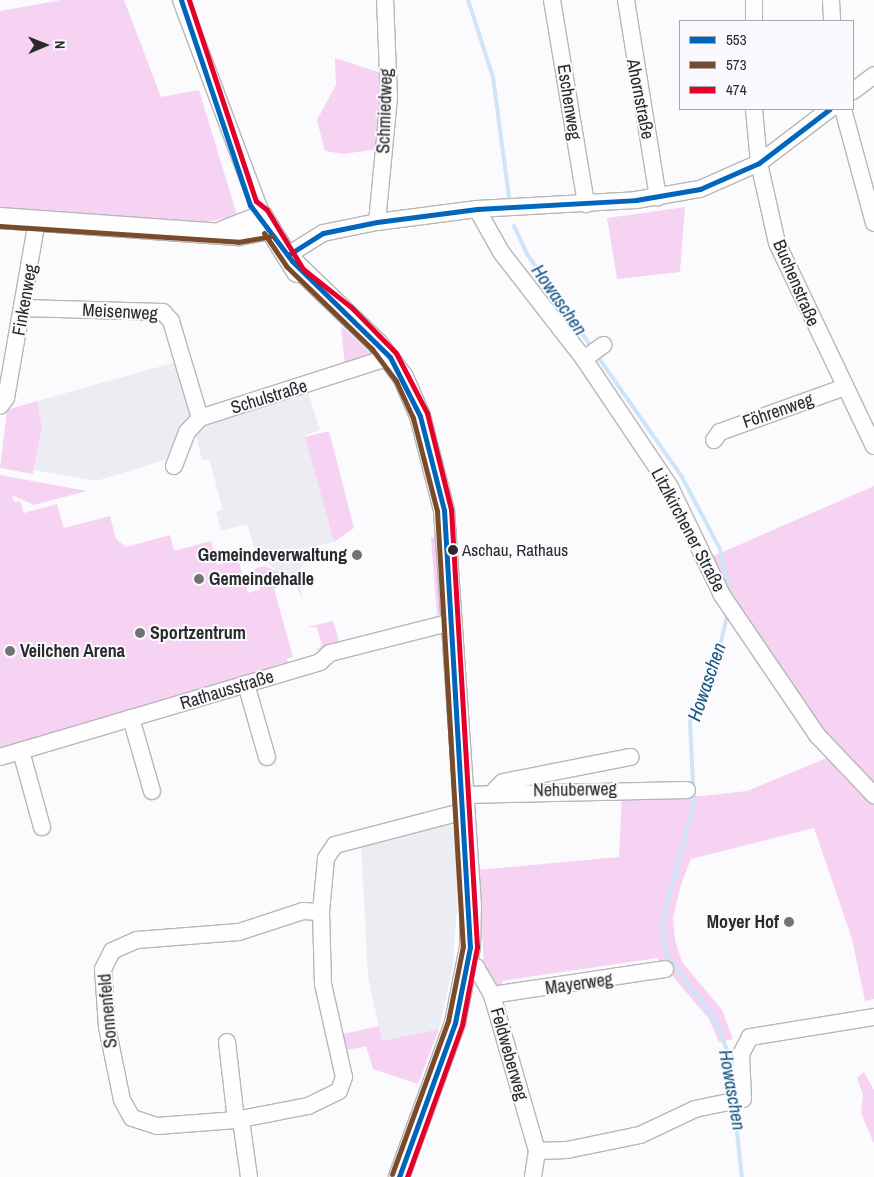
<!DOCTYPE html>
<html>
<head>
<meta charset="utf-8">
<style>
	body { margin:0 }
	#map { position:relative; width:874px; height:1177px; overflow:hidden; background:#fbfbfd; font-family:"Archivo Narrow",sans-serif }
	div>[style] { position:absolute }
	.built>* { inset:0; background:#ececf3 }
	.green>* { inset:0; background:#f6d2f3 }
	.stream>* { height:4px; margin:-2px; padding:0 2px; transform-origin:2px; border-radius:2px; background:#cee5f7 }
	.roads { filter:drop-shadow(1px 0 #b7b7b9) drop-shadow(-1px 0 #b7b7b9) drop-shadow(0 1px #b7b7b9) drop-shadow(0 -1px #b7b7b9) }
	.minor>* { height:16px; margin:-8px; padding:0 8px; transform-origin:8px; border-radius:8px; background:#fefeff }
	.major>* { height:20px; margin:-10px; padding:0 10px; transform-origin:10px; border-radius:10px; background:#fefeff }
	.bus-1>* { height:5px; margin:-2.5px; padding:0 2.5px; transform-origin:2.5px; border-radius:2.5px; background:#0065bd }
	.bus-2>* { height:5px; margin:-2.5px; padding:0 2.5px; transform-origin:2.5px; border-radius:2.5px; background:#7a4b2a }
	.bus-3>* { height:5px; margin:-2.5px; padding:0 2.5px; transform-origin:2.5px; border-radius:2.5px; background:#e4002b }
	.dots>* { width:14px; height:14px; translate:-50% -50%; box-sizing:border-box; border:2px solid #fafafe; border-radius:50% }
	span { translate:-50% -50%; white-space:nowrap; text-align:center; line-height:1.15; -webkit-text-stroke:4px #fafafe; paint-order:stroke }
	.bus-label { font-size:17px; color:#2a2a2b }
	.left { translate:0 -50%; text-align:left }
	.street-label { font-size:18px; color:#2a2a2b }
	.poi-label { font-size:18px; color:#2a2a2b; font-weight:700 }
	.right { translate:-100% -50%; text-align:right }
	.water-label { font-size:19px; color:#165780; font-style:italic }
	.legend { position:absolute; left:679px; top:20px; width:175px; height:90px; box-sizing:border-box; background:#fafafe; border:1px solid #a7a7aa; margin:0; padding:6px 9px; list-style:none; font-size:15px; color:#2a2a2b }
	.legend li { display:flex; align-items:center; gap:10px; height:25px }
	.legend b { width:25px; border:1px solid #a7a7aa }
	.north { position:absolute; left:20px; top:20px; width:50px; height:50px; -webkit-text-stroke:4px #fafafe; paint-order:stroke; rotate:89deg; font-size:14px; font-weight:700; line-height:20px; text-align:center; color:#2a2a2b }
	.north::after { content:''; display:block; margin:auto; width:18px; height:22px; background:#2a2a2b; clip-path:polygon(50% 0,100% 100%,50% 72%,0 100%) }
</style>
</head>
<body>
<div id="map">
	<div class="built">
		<div style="clip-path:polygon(180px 361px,194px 412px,180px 428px,165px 460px,96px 481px,34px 470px,42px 428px,37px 401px)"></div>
		<div style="clip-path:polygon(307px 389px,320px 430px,305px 435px,334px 542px,313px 547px,297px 576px,276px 570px,257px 556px,247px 524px,221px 531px,216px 512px,223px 510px,209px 459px,202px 460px,196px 435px,206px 419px)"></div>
		<div style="clip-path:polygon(449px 823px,456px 833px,457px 912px,452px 970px,439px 1029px,382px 1041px,368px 977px,361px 844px)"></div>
	</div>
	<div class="green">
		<div style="clip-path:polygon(61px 0,124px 0,161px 97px,199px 90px,237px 215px,208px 222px,0 212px,0 11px)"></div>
		<div style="clip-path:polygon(335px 58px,384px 74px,378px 149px,343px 154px,325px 151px,317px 120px,336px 85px)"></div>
		<div style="clip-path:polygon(685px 207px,680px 272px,617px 279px,607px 218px)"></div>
		<div style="clip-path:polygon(341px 326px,372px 355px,345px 368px)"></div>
		<div style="clip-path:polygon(37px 401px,42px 428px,33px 474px,0 468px,7px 410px)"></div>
		<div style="clip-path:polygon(329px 431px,354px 528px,334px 542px,305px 437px)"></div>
		<div style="clip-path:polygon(0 475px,87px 491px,34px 505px,12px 495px,14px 502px,20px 501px,24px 513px,57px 504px,64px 528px,110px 516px,116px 539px,126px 547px,170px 535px,174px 551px,211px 541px,217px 565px,238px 559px,248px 593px,260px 589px,254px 569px,264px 566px,297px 579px,304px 603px,294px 579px,274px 589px,293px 657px,287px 659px,288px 663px,0 748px)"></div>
		<div style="clip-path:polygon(874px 486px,874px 790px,832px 750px,709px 558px)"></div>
		<div style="clip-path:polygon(436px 537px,442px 614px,437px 616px,431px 538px)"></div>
		<div style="clip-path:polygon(333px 621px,340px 644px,315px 651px,322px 645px,317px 627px,307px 627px)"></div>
		<div style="clip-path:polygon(827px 758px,874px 802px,874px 999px,865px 1001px,852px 939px,814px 828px,691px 859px,681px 885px,673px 918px,675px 940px,682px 962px,722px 1010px,733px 1039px,719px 1042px,709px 1019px,657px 958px,502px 981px,503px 989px,497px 989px,484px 969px,479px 870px,619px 857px,622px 793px,702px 796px,747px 791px)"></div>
		<div style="clip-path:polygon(379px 1026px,382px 1041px,439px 1029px,418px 1084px,373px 1069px,366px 1046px,343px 1051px,339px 1035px)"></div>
		<div style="clip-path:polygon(864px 1072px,874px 1090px,874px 1144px,861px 1113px,863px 1094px,857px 1078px)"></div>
	</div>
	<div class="stream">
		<div style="left:468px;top:0;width:81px;rotate:72deg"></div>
		<div style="left:493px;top:77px;width:121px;rotate:82.4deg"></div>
		<div style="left:514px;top:226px;width:31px;rotate:65deg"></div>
		<div style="left:527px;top:254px;width:114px;rotate:55.3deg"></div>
		<div style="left:596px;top:354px;width:150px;rotate:55deg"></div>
		<div style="left:682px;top:477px;width:81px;rotate:62.2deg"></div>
		<div style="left:720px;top:549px;width:49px;rotate:78.2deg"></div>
		<div style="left:728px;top:613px;width:49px;rotate:104deg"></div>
		<div style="left:716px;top:661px;width:66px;rotate:113.1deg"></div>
		<div style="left:690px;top:722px;width:81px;rotate:87.2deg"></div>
		<div style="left:694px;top:803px;width:124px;rotate:104.9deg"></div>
		<div style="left:662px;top:923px;width:32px;rotate:83deg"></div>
		<div style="left:666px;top:955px;width:81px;rotate:52.6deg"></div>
		<div style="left:715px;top:1019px;width:33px;rotate:69deg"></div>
		<div style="left:727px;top:1050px;width:48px;rotate:82.9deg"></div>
		<div style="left:734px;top:1105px;width:72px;rotate:83.7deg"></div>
	</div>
	<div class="roads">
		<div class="minor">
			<div style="left:181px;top:0;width:231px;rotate:69.4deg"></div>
			<div style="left:552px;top:0;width:207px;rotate:80.5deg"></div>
			<div style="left:626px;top:0;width:200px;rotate:80.8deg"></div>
			<div style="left:831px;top:0;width:21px;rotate:87deg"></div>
			<div style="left:754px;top:21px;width:21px;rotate:-90deg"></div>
			<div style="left:853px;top:91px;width:26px;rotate:-37deg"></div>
			<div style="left:754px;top:109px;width:54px;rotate:84.7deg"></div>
			<div style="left:759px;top:163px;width:82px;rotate:77.3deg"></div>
			<div style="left:777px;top:243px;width:225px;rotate:64.5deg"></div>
			<div style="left:843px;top:109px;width:118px;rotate:74.8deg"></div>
			<div style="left:477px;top:209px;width:49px;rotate:60.8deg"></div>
			<div style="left:501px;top:252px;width:135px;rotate:52.2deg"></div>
			<div style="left:584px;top:359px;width:154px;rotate:56.1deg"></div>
			<div style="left:670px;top:487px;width:120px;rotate:64.3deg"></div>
			<div style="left:722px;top:595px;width:169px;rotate:55.8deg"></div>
			<div style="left:817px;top:735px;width:83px;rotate:46.5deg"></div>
			<div style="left:377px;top:222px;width:125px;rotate:-84.5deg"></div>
			<div style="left:389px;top:98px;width:98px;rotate:-92.3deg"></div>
			<div style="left:288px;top:255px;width:41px;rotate:-32.2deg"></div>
			<div style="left:323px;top:233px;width:55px;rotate:-11.5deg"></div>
			<div style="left:377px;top:222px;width:101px;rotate:-7.4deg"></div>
			<div style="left:477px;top:209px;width:159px;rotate:-3.2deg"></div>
			<div style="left:636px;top:200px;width:65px;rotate:-9.8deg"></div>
			<div style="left:700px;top:189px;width:64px;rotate:-23.8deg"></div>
			<div style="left:759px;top:163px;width:89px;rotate:-37.3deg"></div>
			<div style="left:24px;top:308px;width:139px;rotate:1.6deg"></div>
			<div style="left:163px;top:312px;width:12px;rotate:48deg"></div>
			<div style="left:171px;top:321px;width:101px;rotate:73.4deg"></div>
			<div style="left:584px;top:359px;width:24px;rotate:-36deg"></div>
			<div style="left:0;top:406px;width:10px;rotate:-53deg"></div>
			<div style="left:6px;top:398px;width:181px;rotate:-80.1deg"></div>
			<div style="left:714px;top:440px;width:10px;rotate:-53deg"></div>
			<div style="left:720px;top:432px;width:133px;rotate:-19.8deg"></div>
			<div style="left:174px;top:466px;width:36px;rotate:-69deg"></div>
			<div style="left:187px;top:432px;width:19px;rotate:-47deg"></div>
			<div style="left:200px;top:418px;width:200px;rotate:-17.8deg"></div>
			<div style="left:246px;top:684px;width:76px;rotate:74deg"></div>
			<div style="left:131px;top:718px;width:76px;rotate:74deg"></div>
			<div style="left:21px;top:751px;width:79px;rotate:74.6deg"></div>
			<div style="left:0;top:757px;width:334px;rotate:-16.5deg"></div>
			<div style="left:320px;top:662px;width:13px;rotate:-42deg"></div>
			<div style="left:330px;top:653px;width:126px;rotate:-14.3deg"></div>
			<div style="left:495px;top:790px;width:11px;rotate:-45deg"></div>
			<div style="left:503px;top:782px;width:130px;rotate:-11.1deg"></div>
			<div style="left:464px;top:795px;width:223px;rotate:-1.3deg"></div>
			<div style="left:303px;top:911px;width:18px;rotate:3deg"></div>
			<div style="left:321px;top:912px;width:72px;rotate:88.4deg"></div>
			<div style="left:323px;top:984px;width:95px;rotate:77.3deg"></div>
			<div style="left:344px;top:1077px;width:15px;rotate:110deg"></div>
			<div style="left:339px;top:1091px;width:34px;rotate:154deg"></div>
			<div style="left:308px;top:1106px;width:73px;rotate:169deg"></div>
			<div style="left:236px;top:1120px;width:79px;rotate:175.7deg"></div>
			<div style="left:157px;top:1126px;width:26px;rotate:-162deg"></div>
			<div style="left:132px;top:1118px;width:21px;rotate:-119deg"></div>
			<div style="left:122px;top:1100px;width:75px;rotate:-101.6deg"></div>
			<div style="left:107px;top:1027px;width:58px;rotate:-93.9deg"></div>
			<div style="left:103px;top:969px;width:20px;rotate:-63deg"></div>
			<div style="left:112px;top:951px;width:27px;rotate:-24deg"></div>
			<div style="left:137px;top:940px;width:102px;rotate:-4.5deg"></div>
			<div style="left:239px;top:932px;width:67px;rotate:-18.2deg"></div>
			<div style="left:321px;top:912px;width:54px;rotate:-84.7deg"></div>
			<div style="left:326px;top:858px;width:16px;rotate:-55deg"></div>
			<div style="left:335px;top:845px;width:134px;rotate:-14.7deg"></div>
			<div style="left:468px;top:964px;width:9px;rotate:21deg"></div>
			<div style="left:476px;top:967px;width:32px;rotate:60deg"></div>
			<div style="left:492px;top:995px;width:162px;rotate:73.9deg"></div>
			<div style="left:537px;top:1151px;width:26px;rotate:99deg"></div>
			<div style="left:492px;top:995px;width:175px;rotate:-8.5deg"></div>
			<div style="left:227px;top:1042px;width:79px;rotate:83.4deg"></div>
			<div style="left:241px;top:1120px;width:58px;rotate:82deg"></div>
			<div style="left:537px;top:1151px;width:30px;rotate:-2deg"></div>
			<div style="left:567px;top:1150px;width:75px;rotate:-11.6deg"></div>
			<div style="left:640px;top:1135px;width:61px;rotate:-25.3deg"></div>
			<div style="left:695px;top:1109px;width:49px;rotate:-11.8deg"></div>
			<div style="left:743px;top:1099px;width:45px;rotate:-92.5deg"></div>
			<div style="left:741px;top:1054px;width:19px;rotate:-62deg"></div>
			<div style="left:750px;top:1037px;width:126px;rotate:-9.2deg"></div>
		</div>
		<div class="major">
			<div style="left:0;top:218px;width:240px;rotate:4.1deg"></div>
			<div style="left:239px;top:235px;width:32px;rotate:-11deg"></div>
			<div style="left:223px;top:231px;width:42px;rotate:-21deg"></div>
			<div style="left:262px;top:216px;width:66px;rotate:58deg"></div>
			<div style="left:292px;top:261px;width:120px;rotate:44deg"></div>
			<div style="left:378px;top:344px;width:41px;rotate:52.9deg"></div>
			<div style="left:403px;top:377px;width:43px;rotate:66.4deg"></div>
			<div style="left:420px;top:416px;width:97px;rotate:75.7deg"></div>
			<div style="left:444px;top:510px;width:397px;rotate:86.1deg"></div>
			<div style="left:471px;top:906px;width:41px;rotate:91.4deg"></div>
			<div style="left:470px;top:947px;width:77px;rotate:101.2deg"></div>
			<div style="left:455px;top:1023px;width:164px;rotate:110deg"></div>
		</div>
	</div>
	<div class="bus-1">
		<div style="left:181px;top:0;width:216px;rotate:71.4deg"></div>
		<div style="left:250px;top:205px;width:70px;rotate:53.1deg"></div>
		<div style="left:292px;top:261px;width:137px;rotate:44.4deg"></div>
		<div style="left:390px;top:357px;width:66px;rotate:63deg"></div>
		<div style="left:420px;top:416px;width:97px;rotate:75.7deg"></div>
		<div style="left:444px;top:510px;width:438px;rotate:86.6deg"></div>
		<div style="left:470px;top:947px;width:77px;rotate:101.2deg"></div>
		<div style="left:455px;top:1023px;width:164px;rotate:110deg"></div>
		<div style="left:288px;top:255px;width:41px;rotate:-32.2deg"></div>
		<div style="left:323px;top:233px;width:55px;rotate:-11.5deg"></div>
		<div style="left:377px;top:222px;width:101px;rotate:-7.4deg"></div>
		<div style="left:477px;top:209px;width:159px;rotate:-3.2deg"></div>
		<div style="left:636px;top:200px;width:65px;rotate:-9.8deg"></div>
		<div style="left:700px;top:189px;width:64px;rotate:-23.8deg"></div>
		<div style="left:759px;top:163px;width:89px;rotate:-37.3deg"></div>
	</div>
	<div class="bus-2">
		<div style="left:0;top:226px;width:239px;rotate:3.8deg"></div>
		<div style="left:238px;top:242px;width:34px;rotate:-10deg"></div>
		<div style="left:264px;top:233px;width:40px;rotate:56deg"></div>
		<div style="left:286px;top:266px;width:120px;rotate:44deg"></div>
		<div style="left:372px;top:349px;width:40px;rotate:53deg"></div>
		<div style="left:396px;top:381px;width:41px;rotate:65.3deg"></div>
		<div style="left:413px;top:418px;width:96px;rotate:75.5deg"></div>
		<div style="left:437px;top:511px;width:436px;rotate:86.6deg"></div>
		<div style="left:463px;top:946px;width:76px;rotate:101.3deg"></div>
		<div style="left:448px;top:1021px;width:163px;rotate:110.1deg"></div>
	</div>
	<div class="bus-3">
		<div style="left:189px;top:0;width:212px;rotate:71.6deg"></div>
		<div style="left:256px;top:201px;width:14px;rotate:39deg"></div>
		<div style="left:267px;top:210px;width:69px;rotate:58.6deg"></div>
		<div style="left:303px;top:269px;width:61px;rotate:38.4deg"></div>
		<div style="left:351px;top:307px;width:64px;rotate:45.6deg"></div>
		<div style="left:396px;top:353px;width:68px;rotate:62.7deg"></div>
		<div style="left:427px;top:413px;width:99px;rotate:76deg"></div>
		<div style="left:451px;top:509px;width:439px;rotate:86.6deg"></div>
		<div style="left:477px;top:947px;width:79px;rotate:100.9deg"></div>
		<div style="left:462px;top:1025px;width:162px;rotate:109.9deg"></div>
	</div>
	<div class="dots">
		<div style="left:453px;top:550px;background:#2a2a2b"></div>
		<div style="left:357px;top:555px;background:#737374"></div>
		<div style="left:199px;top:579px;background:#737374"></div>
		<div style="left:140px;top:633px;background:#737374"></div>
		<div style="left:10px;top:651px;background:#737374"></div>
		<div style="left:789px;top:922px;background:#737374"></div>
	</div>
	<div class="bus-label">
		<span class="left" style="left:462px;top:550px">Aschau, Rathaus</span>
	</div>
	<div class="street-label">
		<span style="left:640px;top:99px;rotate:79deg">Ahornstraße</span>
		<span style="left:569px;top:102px;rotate:81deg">Eschenweg</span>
		<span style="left:385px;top:111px;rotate:-88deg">Schmiedweg</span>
		<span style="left:796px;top:283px;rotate:67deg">Buchenstraße</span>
		<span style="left:25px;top:300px;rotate:-80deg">Finkenweg</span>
		<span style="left:120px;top:312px;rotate:3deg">Meisenweg</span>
		<span style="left:269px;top:397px;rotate:-17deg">Schulstraße</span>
		<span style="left:778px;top:411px;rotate:-19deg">Föhrenweg</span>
		<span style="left:688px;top:530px;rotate:62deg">Litzlkirchener Straße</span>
		<span style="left:227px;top:690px;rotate:-17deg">Rathausstraße</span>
		<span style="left:575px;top:790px;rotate:-1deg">Nehuberweg</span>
		<span style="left:579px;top:984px;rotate:-8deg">Mayerweg</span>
		<span style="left:108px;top:1011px;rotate:-95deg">Sonnenfeld</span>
		<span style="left:509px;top:1054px;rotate:74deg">Feldweberweg</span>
	</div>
	<div class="poi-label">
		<span class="right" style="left:347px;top:555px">Gemeindeverwaltung</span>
		<span class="left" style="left:209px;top:579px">Gemeindehalle</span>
		<span class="left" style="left:150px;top:633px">Sportzentrum</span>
		<span class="left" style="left:20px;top:651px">Veilchen Arena</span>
		<span class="right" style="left:779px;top:922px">Moyer Hof</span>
	</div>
	<div class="water-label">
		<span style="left:559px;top:300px;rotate:55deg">Howaschen</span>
		<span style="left:707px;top:682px;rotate:-71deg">Howaschen</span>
		<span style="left:732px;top:1090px;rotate:80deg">Howaschen</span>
	</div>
	<ul class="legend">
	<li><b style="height:6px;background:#0065bd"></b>553</li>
	<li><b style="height:6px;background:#7a4b2a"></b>573</li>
	<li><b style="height:6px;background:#e4002b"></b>474</li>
	</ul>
	<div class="north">N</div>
</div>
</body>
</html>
